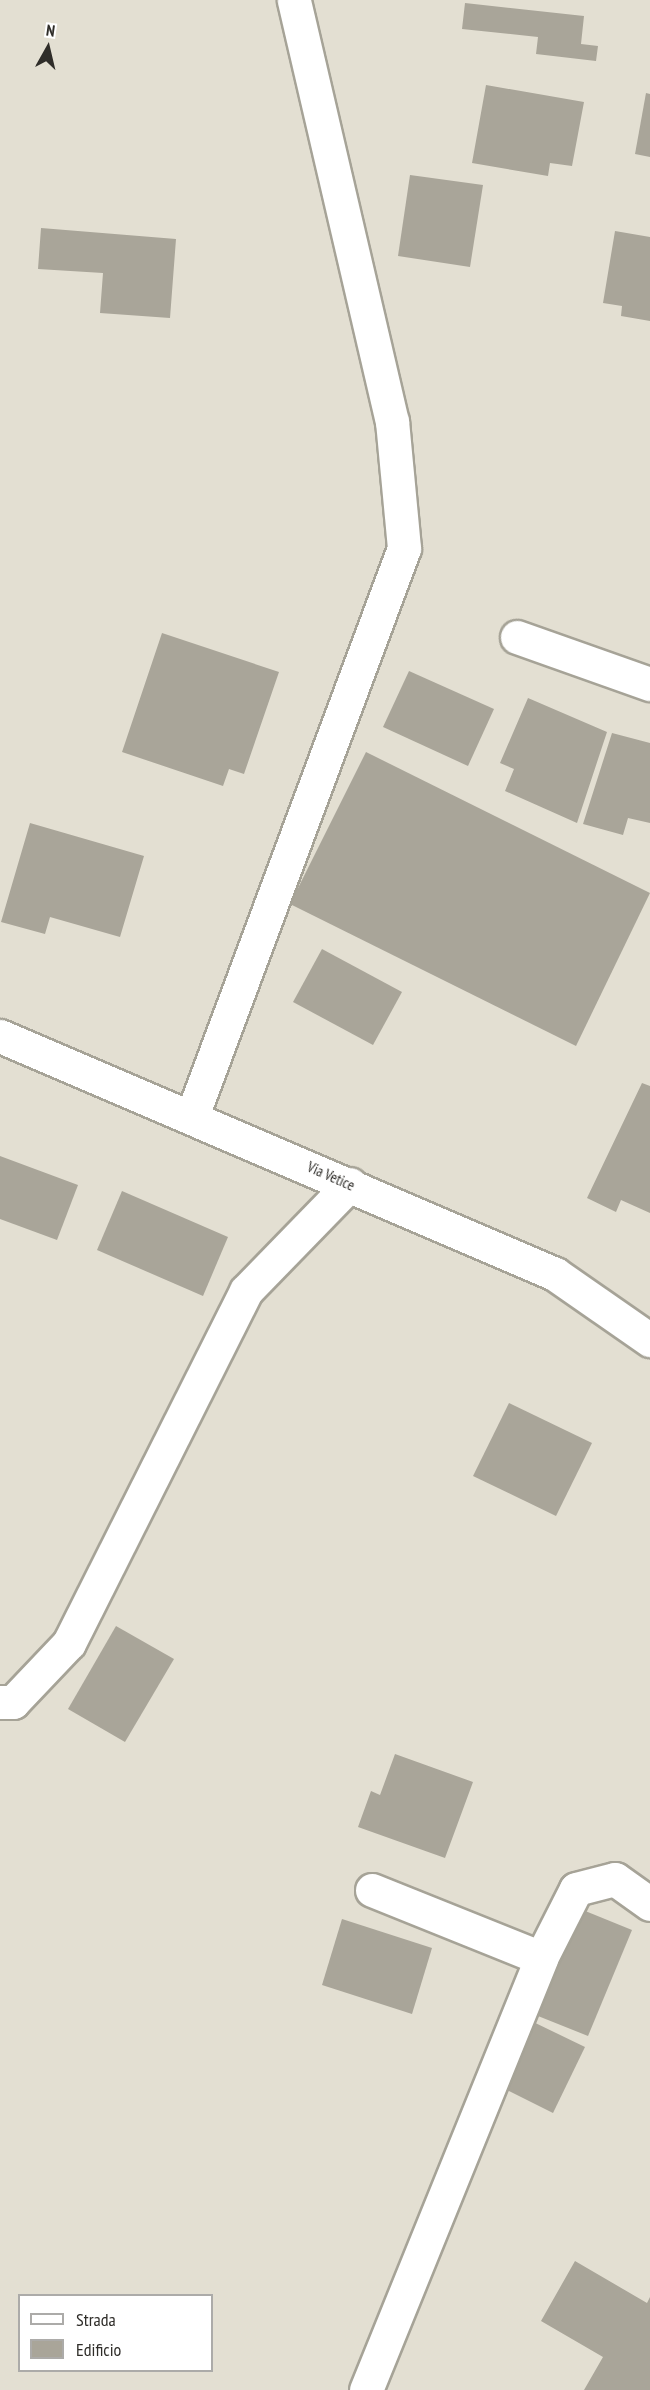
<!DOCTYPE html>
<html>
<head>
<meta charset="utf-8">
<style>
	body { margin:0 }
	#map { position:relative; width:650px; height:2390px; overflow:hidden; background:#e3dfd2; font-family:"PT Sans Narrow",sans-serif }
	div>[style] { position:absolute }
	.building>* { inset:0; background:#a9a599 }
	.roads { filter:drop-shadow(2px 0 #a6a397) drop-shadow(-2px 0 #a6a397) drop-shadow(0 2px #a6a397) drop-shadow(0 -2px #a6a397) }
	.street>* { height:33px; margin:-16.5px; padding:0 16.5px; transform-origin:16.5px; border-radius:16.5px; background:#fff }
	span { translate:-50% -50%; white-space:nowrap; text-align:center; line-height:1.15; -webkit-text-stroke:4.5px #fff; paint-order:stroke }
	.street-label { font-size:15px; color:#2f2d29 }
	.legend { position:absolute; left:18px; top:2294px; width:195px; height:78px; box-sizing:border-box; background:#fff; border:2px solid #acaba9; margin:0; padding:8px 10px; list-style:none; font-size:18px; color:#2f2d29 }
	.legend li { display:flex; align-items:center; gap:12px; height:30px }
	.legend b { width:30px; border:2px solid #acaba9 }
	.north { position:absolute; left:18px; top:18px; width:60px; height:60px; -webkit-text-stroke:4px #fff; paint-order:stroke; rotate:8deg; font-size:16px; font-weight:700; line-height:24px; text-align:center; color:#2f2d29 }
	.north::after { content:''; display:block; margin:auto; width:21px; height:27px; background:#2f2d29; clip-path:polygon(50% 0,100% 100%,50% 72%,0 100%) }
</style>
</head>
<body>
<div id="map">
	<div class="building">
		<div style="clip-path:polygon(465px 3px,584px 16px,581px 44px,598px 46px,596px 61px,536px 54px,538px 37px,462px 29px)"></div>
		<div style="clip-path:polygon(486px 85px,584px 102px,572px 166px,550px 163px,548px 176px,472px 163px)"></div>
		<div style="clip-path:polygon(646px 93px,650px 94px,650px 157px,635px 154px)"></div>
		<div style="clip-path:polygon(410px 175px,483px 185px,470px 267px,398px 256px)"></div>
		<div style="clip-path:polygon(41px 228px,176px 239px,170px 318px,100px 313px,103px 273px,38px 269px)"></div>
		<div style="clip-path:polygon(615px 231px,650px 237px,650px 321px,621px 316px,622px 306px,603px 303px)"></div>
		<div style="clip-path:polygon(162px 633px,279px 672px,244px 774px,229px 769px,223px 786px,122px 752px)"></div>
		<div style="clip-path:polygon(409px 671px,494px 709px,468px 766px,383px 727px)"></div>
		<div style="clip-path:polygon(528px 698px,607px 732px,577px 823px,505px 791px,514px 769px,500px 763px)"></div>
		<div style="clip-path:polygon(612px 733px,650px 743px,650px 823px,628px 818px,623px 835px,583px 824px)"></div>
		<div style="clip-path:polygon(366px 752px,650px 893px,576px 1046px,290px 904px)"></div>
		<div style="clip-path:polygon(30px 823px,144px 856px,120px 937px,50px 917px,45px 934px,1px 922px)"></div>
		<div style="clip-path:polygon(322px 949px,402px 992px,373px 1045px,293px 1002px)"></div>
		<div style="clip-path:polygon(642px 1083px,650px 1086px,650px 1213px,621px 1200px,616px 1212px,587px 1198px)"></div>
		<div style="clip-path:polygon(0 1156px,78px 1185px,57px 1240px,0 1219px)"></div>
		<div style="clip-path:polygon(122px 1191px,228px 1237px,203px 1296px,97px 1250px)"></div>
		<div style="clip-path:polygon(509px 1403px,592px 1443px,556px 1516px,473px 1476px)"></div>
		<div style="clip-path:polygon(116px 1626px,174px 1659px,125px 1742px,68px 1709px)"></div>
		<div style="clip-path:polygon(395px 1754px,473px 1782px,445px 1858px,358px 1827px,371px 1791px,380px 1795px)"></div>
		<div style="clip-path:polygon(573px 1906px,632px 1930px,588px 2036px,528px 2012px)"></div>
		<div style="clip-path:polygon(342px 1919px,432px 1948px,412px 2014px,322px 1985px)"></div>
		<div style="clip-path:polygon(525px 2018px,585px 2047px,553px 2113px,503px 2088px)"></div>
		<div style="clip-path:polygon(575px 2261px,647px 2303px,650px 2297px,650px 2390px,584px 2390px,603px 2357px,541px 2321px)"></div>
	</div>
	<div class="roads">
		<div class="street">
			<div style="left:517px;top:637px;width:141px;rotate:19.5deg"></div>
			<div style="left:0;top:1036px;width:604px;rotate:23.21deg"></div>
			<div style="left:555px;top:1274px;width:116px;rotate:34.8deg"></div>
			<div style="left:192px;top:1116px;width:606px;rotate:-69.53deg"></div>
			<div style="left:404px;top:548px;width:127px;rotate:-95.4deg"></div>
			<div style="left:392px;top:422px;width:433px;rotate:-103.1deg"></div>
			<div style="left:0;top:1702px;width:13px"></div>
			<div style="left:13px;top:1702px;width:81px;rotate:-46.5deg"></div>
			<div style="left:69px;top:1643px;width:394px;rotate:-63.3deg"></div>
			<div style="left:246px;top:1291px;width:149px;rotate:-45.8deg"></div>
			<div style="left:372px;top:1890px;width:182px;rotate:21.9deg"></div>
			<div style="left:366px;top:2390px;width:466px;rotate:-67.9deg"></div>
			<div style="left:541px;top:1958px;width:77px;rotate:-63.1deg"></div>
			<div style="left:576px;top:1889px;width:40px;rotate:-14.4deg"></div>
			<div style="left:615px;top:1879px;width:43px;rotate:35.5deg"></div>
		</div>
	</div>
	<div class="street-label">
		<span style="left:331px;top:1176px;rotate:24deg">Via Vetice</span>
	</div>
	<ul class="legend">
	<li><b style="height:8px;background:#fff"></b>Strada</li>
	<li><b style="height:16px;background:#a9a599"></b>Edificio</li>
	</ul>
	<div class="north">N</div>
</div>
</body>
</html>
